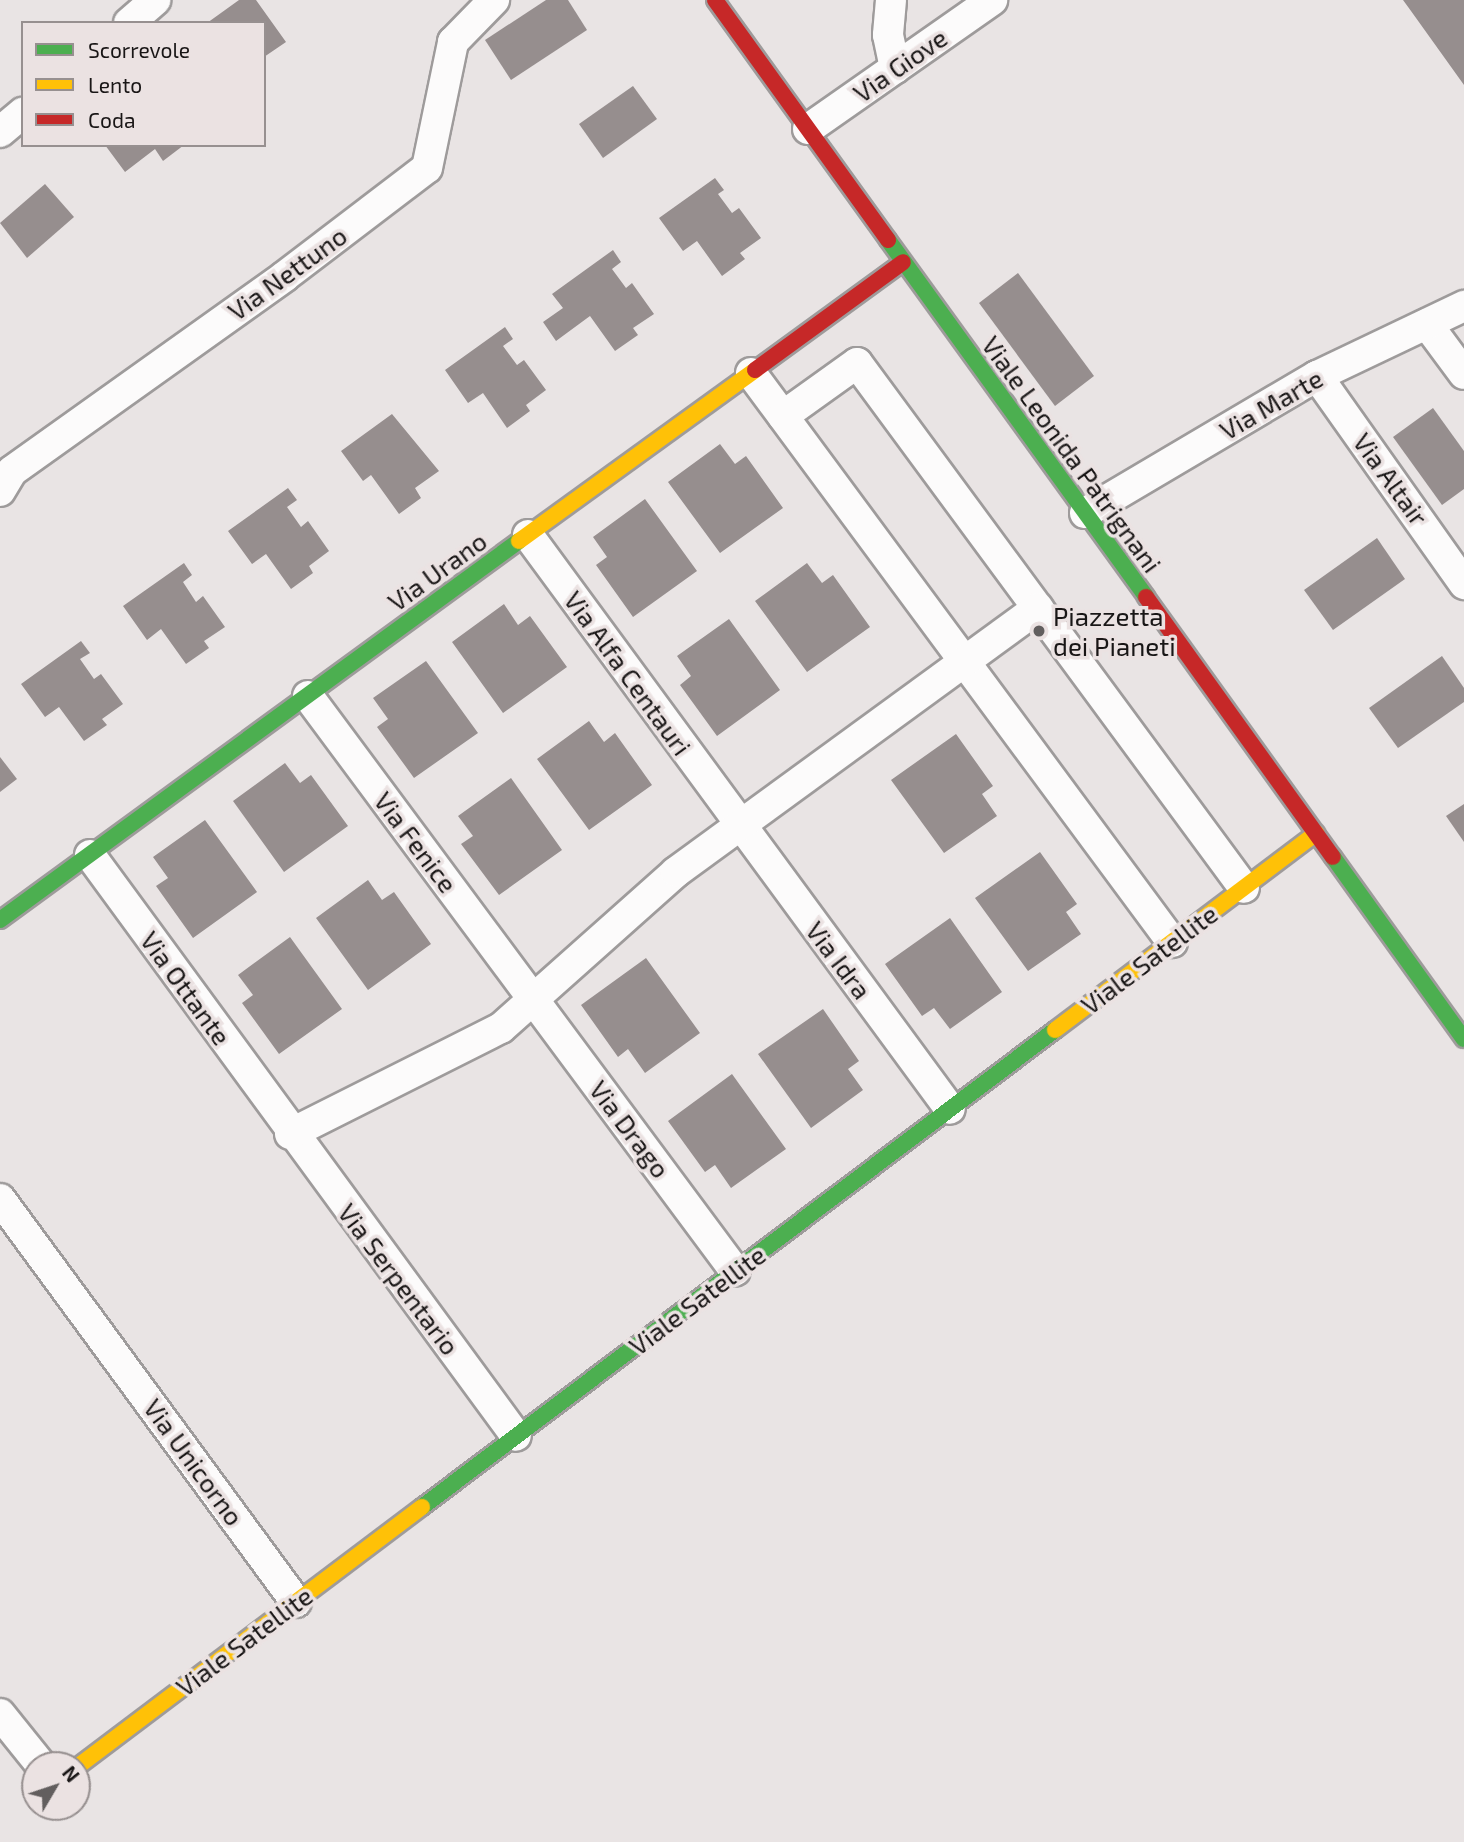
<!DOCTYPE html>
<html>
<head>
<meta charset="utf-8">
<style>
	body { margin:0 }
	#map { position:relative; width:1464px; height:1842px; overflow:hidden; background:#e9e4e4; font-family:"Exo 2",sans-serif }
	div>[style] { position:absolute }
	.building>* { inset:0; background:#968e8e }
	.roads { filter:drop-shadow(2px 0 #9e9b9b) drop-shadow(-2px 0 #9e9b9b) drop-shadow(0 2px #9e9b9b) drop-shadow(0 -2px #9e9b9b) }
	.street>* { height:30px; margin:-15px; padding:0 15px; transform-origin:15px; border-radius:15px; background:#fcfbfb }
	.fast>* { height:16px; margin:-8px; padding:0 8px; transform-origin:8px; border-radius:8px; background:#4caf50 }
	.slow>* { height:16px; margin:-8px; padding:0 8px; transform-origin:8px; border-radius:8px; background:#ffc107 }
	.jam>* { height:16px; margin:-8px; padding:0 8px; transform-origin:8px; border-radius:8px; background:#c62828 }
	.dots>* { width:19px; height:19px; translate:-50% -50%; box-sizing:border-box; border:4px solid #ebe2e2; border-radius:50% }
	span { translate:-50% -50%; white-space:nowrap; text-align:center; line-height:1.15; -webkit-text-stroke:7px #ebe2e2; paint-order:stroke }
	.street-label { font-size:26px; color:#191616 }
	.poi-label { font-size:26px; color:#191616 }
	.left { translate:0 -50%; text-align:left }
	.legend { position:absolute; left:21px; top:21px; width:245px; height:126px; box-sizing:border-box; background:#ebe2e2; border:2px solid #979090; margin:0; padding:9px 12px; list-style:none; font-size:21px; color:#191616 }
	.legend li { display:flex; align-items:center; gap:14px; height:35px }
	.legend b { width:35px; border:2px solid #979090 }
	.north { position:absolute; left:21px; top:1751px; width:70px; height:70px; box-sizing:border-box; background:#ebe2e2; border:2px solid #979090; border-radius:50%; rotate:51deg; font-size:19px; font-weight:700; line-height:28px; text-align:center; color:#191616 }
	.north::after { content:''; display:block; margin:auto; width:24px; height:32px; background:#625e5e; clip-path:polygon(50% 0,100% 100%,50% 72%,0 100%) }
</style>
</head>
<body>
<div id="map">
	<div class="building">
		<div style="clip-path:polygon(239px 0,256px 0,286px 42px,264px 57px,264px 23px,207px 23px)"></div>
		<div style="clip-path:polygon(546px 0,568px 0,587px 30px,511px 80px,485px 40px)"></div>
		<div style="clip-path:polygon(1403px 0,1464px 0,1464px 85px,1411px 11px)"></div>
		<div style="clip-path:polygon(633px 86px,657px 119px,603px 158px,579px 124px)"></div>
		<div style="clip-path:polygon(105px 145px,184px 145px,163px 161px,155px 149px,125px 172px)"></div>
		<div style="clip-path:polygon(715px 178px,724px 190px,718px 194px,732px 213px,739px 208px,761px 238px,740px 253px,745px 259px,722px 276px,697px 241px,683px 251px,659px 218px)"></div>
		<div style="clip-path:polygon(45px 184px,74px 217px,27px 258px,0 223px)"></div>
		<div style="clip-path:polygon(613px 250px,621px 262px,612px 269px,626px 288px,632px 283px,654px 314px,633px 328px,638px 335px,615px 351px,590px 316px,556px 341px,543px 322px,563px 308px,552px 294px)"></div>
		<div style="clip-path:polygon(1018px 273px,1094px 376px,1055px 406px,979px 303px)"></div>
		<div style="clip-path:polygon(505px 327px,513px 339px,503px 346px,517px 365px,524px 360px,546px 390px,526px 405px,530px 411px,507px 428px,483px 393px,468px 403px,445px 370px)"></div>
		<div style="clip-path:polygon(1433px 408px,1464px 451px,1464px 489px,1442px 505px,1393px 437px)"></div>
		<div style="clip-path:polygon(392px 414px,439px 471px,415px 488px,421px 498px,399px 514px,371px 475px,363px 481px,341px 451px)"></div>
		<div style="clip-path:polygon(720px 444px,735px 464px,746px 456px,783px 508px,720px 553px,668px 482px)"></div>
		<div style="clip-path:polygon(288px 488px,297px 500px,287px 507px,301px 527px,308px 521px,329px 551px,309px 566px,313px 573px,291px 589px,266px 554px,252px 564px,228px 531px)"></div>
		<div style="clip-path:polygon(645px 499px,697px 571px,633px 617px,596px 565px,607px 557px,593px 537px)"></div>
		<div style="clip-path:polygon(1377px 538px,1405px 579px,1333px 630px,1304px 590px)"></div>
		<div style="clip-path:polygon(184px 563px,192px 575px,183px 582px,196px 602px,203px 596px,225px 627px,204px 641px,209px 648px,186px 664px,161px 629px,147px 640px,123px 606px)"></div>
		<div style="clip-path:polygon(807px 563px,822px 583px,833px 575px,870px 627px,807px 672px,755px 601px)"></div>
		<div style="clip-path:polygon(504px 604px,518px 625px,530px 616px,567px 667px,503px 713px,452px 642px)"></div>
		<div style="clip-path:polygon(729px 619px,780px 690px,717px 736px,680px 685px,691px 676px,677px 656px)"></div>
		<div style="clip-path:polygon(81px 641px,90px 653px,80px 659px,94px 679px,101px 674px,123px 704px,102px 719px,107px 725px,84px 741px,59px 707px,45px 717px,21px 684px)"></div>
		<div style="clip-path:polygon(1442px 656px,1464px 688px,1464px 702px,1398px 748px,1369px 708px)"></div>
		<div style="clip-path:polygon(426px 661px,478px 733px,414px 778px,377px 727px,388px 719px,373px 698px)"></div>
		<div style="clip-path:polygon(589px 721px,604px 742px,615px 733px,652px 785px,589px 830px,537px 759px)"></div>
		<div style="clip-path:polygon(956px 734px,993px 786px,982px 794px,997px 816px,944px 853px,891px 780px)"></div>
		<div style="clip-path:polygon(0 757px,17px 779px,0 792px)"></div>
		<div style="clip-path:polygon(285px 763px,300px 783px,311px 775px,348px 826px,284px 872px,233px 801px)"></div>
		<div style="clip-path:polygon(511px 778px,562px 850px,499px 895px,461px 844px,473px 836px,458px 816px)"></div>
		<div style="clip-path:polygon(1464px 804px,1464px 842px,1446px 816px)"></div>
		<div style="clip-path:polygon(205px 820px,257px 892px,193px 938px,156px 886px,168px 878px,153px 857px)"></div>
		<div style="clip-path:polygon(1040px 852px,1077px 904px,1066px 912px,1081px 934px,1028px 971px,975px 898px)"></div>
		<div style="clip-path:polygon(368px 880px,382px 900px,394px 892px,431px 944px,368px 990px,316px 918px)"></div>
		<div style="clip-path:polygon(950px 918px,1002px 992px,950px 1029px,934px 1008px,922px 1016px,885px 964px)"></div>
		<div style="clip-path:polygon(290px 937px,342px 1009px,279px 1054px,242px 1003px,253px 995px,238px 975px)"></div>
		<div style="clip-path:polygon(646px 958px,700px 1033px,645px 1073px,628px 1049px,618px 1057px,581px 1005px)"></div>
		<div style="clip-path:polygon(823px 1009px,859px 1061px,848px 1069px,863px 1090px,811px 1128px,758px 1054px)"></div>
		<div style="clip-path:polygon(732px 1074px,786px 1149px,731px 1188px,715px 1165px,705px 1172px,668px 1121px)"></div>
	</div>
	<div class="roads">
		<div class="street">
			<div style="left:891px;top:0;width:35px;rotate:95deg"></div>
			<div style="left:888px;top:35px;width:34px;rotate:78deg"></div>
			<div style="left:129px;top:23px;width:35px;rotate:-41deg"></div>
			<div style="left:808px;top:129px;width:225px;rotate:-35deg"></div>
			<div style="left:0;top:132px;width:30px;rotate:-40deg"></div>
			<div style="left:1427px;top:324px;width:62px;rotate:53.5deg"></div>
			<div style="left:751px;top:373px;width:708px;rotate:53.5deg"></div>
			<div style="left:1317px;top:376px;width:255px;rotate:54.7deg"></div>
			<div style="left:783px;top:416px;width:91px;rotate:-35.6deg"></div>
			<div style="left:857px;top:363px;width:652px;rotate:53.6deg"></div>
			<div style="left:0;top:491px;width:23px;rotate:-59deg"></div>
			<div style="left:12px;top:471px;width:335px;rotate:-35.5deg"></div>
			<div style="left:285px;top:276px;width:178px;rotate:-37.3deg"></div>
			<div style="left:427px;top:168px;width:129px;rotate:-78.3deg"></div>
			<div style="left:453px;top:42px;width:59px;rotate:-45.7deg"></div>
			<div style="left:1085px;top:513px;width:269px;rotate:-30.6deg"></div>
			<div style="left:1317px;top:376px;width:163px;rotate:-25.5deg"></div>
			<div style="left:528px;top:535px;width:712px;rotate:53.68deg"></div>
			<div style="left:308px;top:696px;width:716px;rotate:53.4deg"></div>
			<div style="left:90px;top:855px;width:720px;rotate:53.75deg"></div>
			<div style="left:290px;top:1134px;width:236px;rotate:-26.7deg"></div>
			<div style="left:501px;top:1028px;width:234px;rotate:-41.7deg"></div>
			<div style="left:676px;top:872px;width:448px;rotate:-36.1deg"></div>
			<div style="left:0;top:1199px;width:500px;rotate:53.7deg"></div>
			<div style="left:0;top:1714px;width:65px;rotate:51.2deg"></div>
		</div>
		<div class="fast">
			<div style="left:888px;top:240px;width:440px;rotate:54.1deg"></div>
			<div style="left:1333px;top:857px;width:224px;rotate:54.3deg"></div>
			<div style="left:0;top:920px;width:643px;rotate:-36.14deg"></div>
			<div style="left:422px;top:1507px;width:793px;rotate:-37deg"></div>
		</div>
		<div class="slow">
			<div style="left:519px;top:541px;width:291px;rotate:-35.9deg"></div>
			<div style="left:1055px;top:1030px;width:327px;rotate:-37deg"></div>
			<div style="left:77px;top:1767px;width:432px;rotate:-37deg"></div>
		</div>
		<div class="jam">
			<div style="left:715px;top:0;width:296px;rotate:54.2deg"></div>
			<div style="left:755px;top:370px;width:183px;rotate:-36.1deg"></div>
			<div style="left:1146px;top:597px;width:320px;rotate:54.3deg"></div>
		</div>
	</div>
	<div class="dots">
		<div style="left:1039px;top:631px;background:#625e5e"></div>
	</div>
	<div class="street-label">
		<span style="left:900px;top:65px;rotate:-35deg">Via Giove</span>
		<span style="left:287px;top:273px;rotate:-36deg">Via Nettuno</span>
		<span style="left:1271px;top:404px;rotate:-30deg">Via Marte</span>
		<span style="left:1072px;top:454px;rotate:54deg">Viale Leonida Patrignani</span>
		<span style="left:1391px;top:479px;rotate:54deg">Via Altair</span>
		<span style="left:437px;top:571px;rotate:-36deg">Via Urano</span>
		<span style="left:628px;top:673px;rotate:54deg">Via Alfa Centauri</span>
		<span style="left:416px;top:842px;rotate:53deg">Via Fenice</span>
		<span style="left:1149px;top:959px;rotate:-37deg">Viale Satellite</span>
		<span style="left:839px;top:960px;rotate:53deg">Via Idra</span>
		<span style="left:186px;top:988px;rotate:54deg">Via Ottante</span>
		<span style="left:630px;top:1129px;rotate:53deg">Via Drago</span>
		<span style="left:399px;top:1279px;rotate:53deg">Via Serpentario</span>
		<span style="left:697px;top:1300px;rotate:-37deg">Viale Satellite</span>
		<span style="left:194px;top:1462px;rotate:54deg">Via Unicorno</span>
		<span style="left:244px;top:1641px;rotate:-37deg">Viale Satellite</span>
	</div>
	<div class="poi-label">
		<span class="left" style="left:1053px;top:631px">Piazzetta<br>dei Pianeti</span>
	</div>
	<ul class="legend">
	<li><b style="height:9px;background:#4caf50"></b>Scorrevole</li>
	<li><b style="height:9px;background:#ffc107"></b>Lento</li>
	<li><b style="height:9px;background:#c62828"></b>Coda</li>
	</ul>
	<div class="north">N</div>
</div>
</body>
</html>
